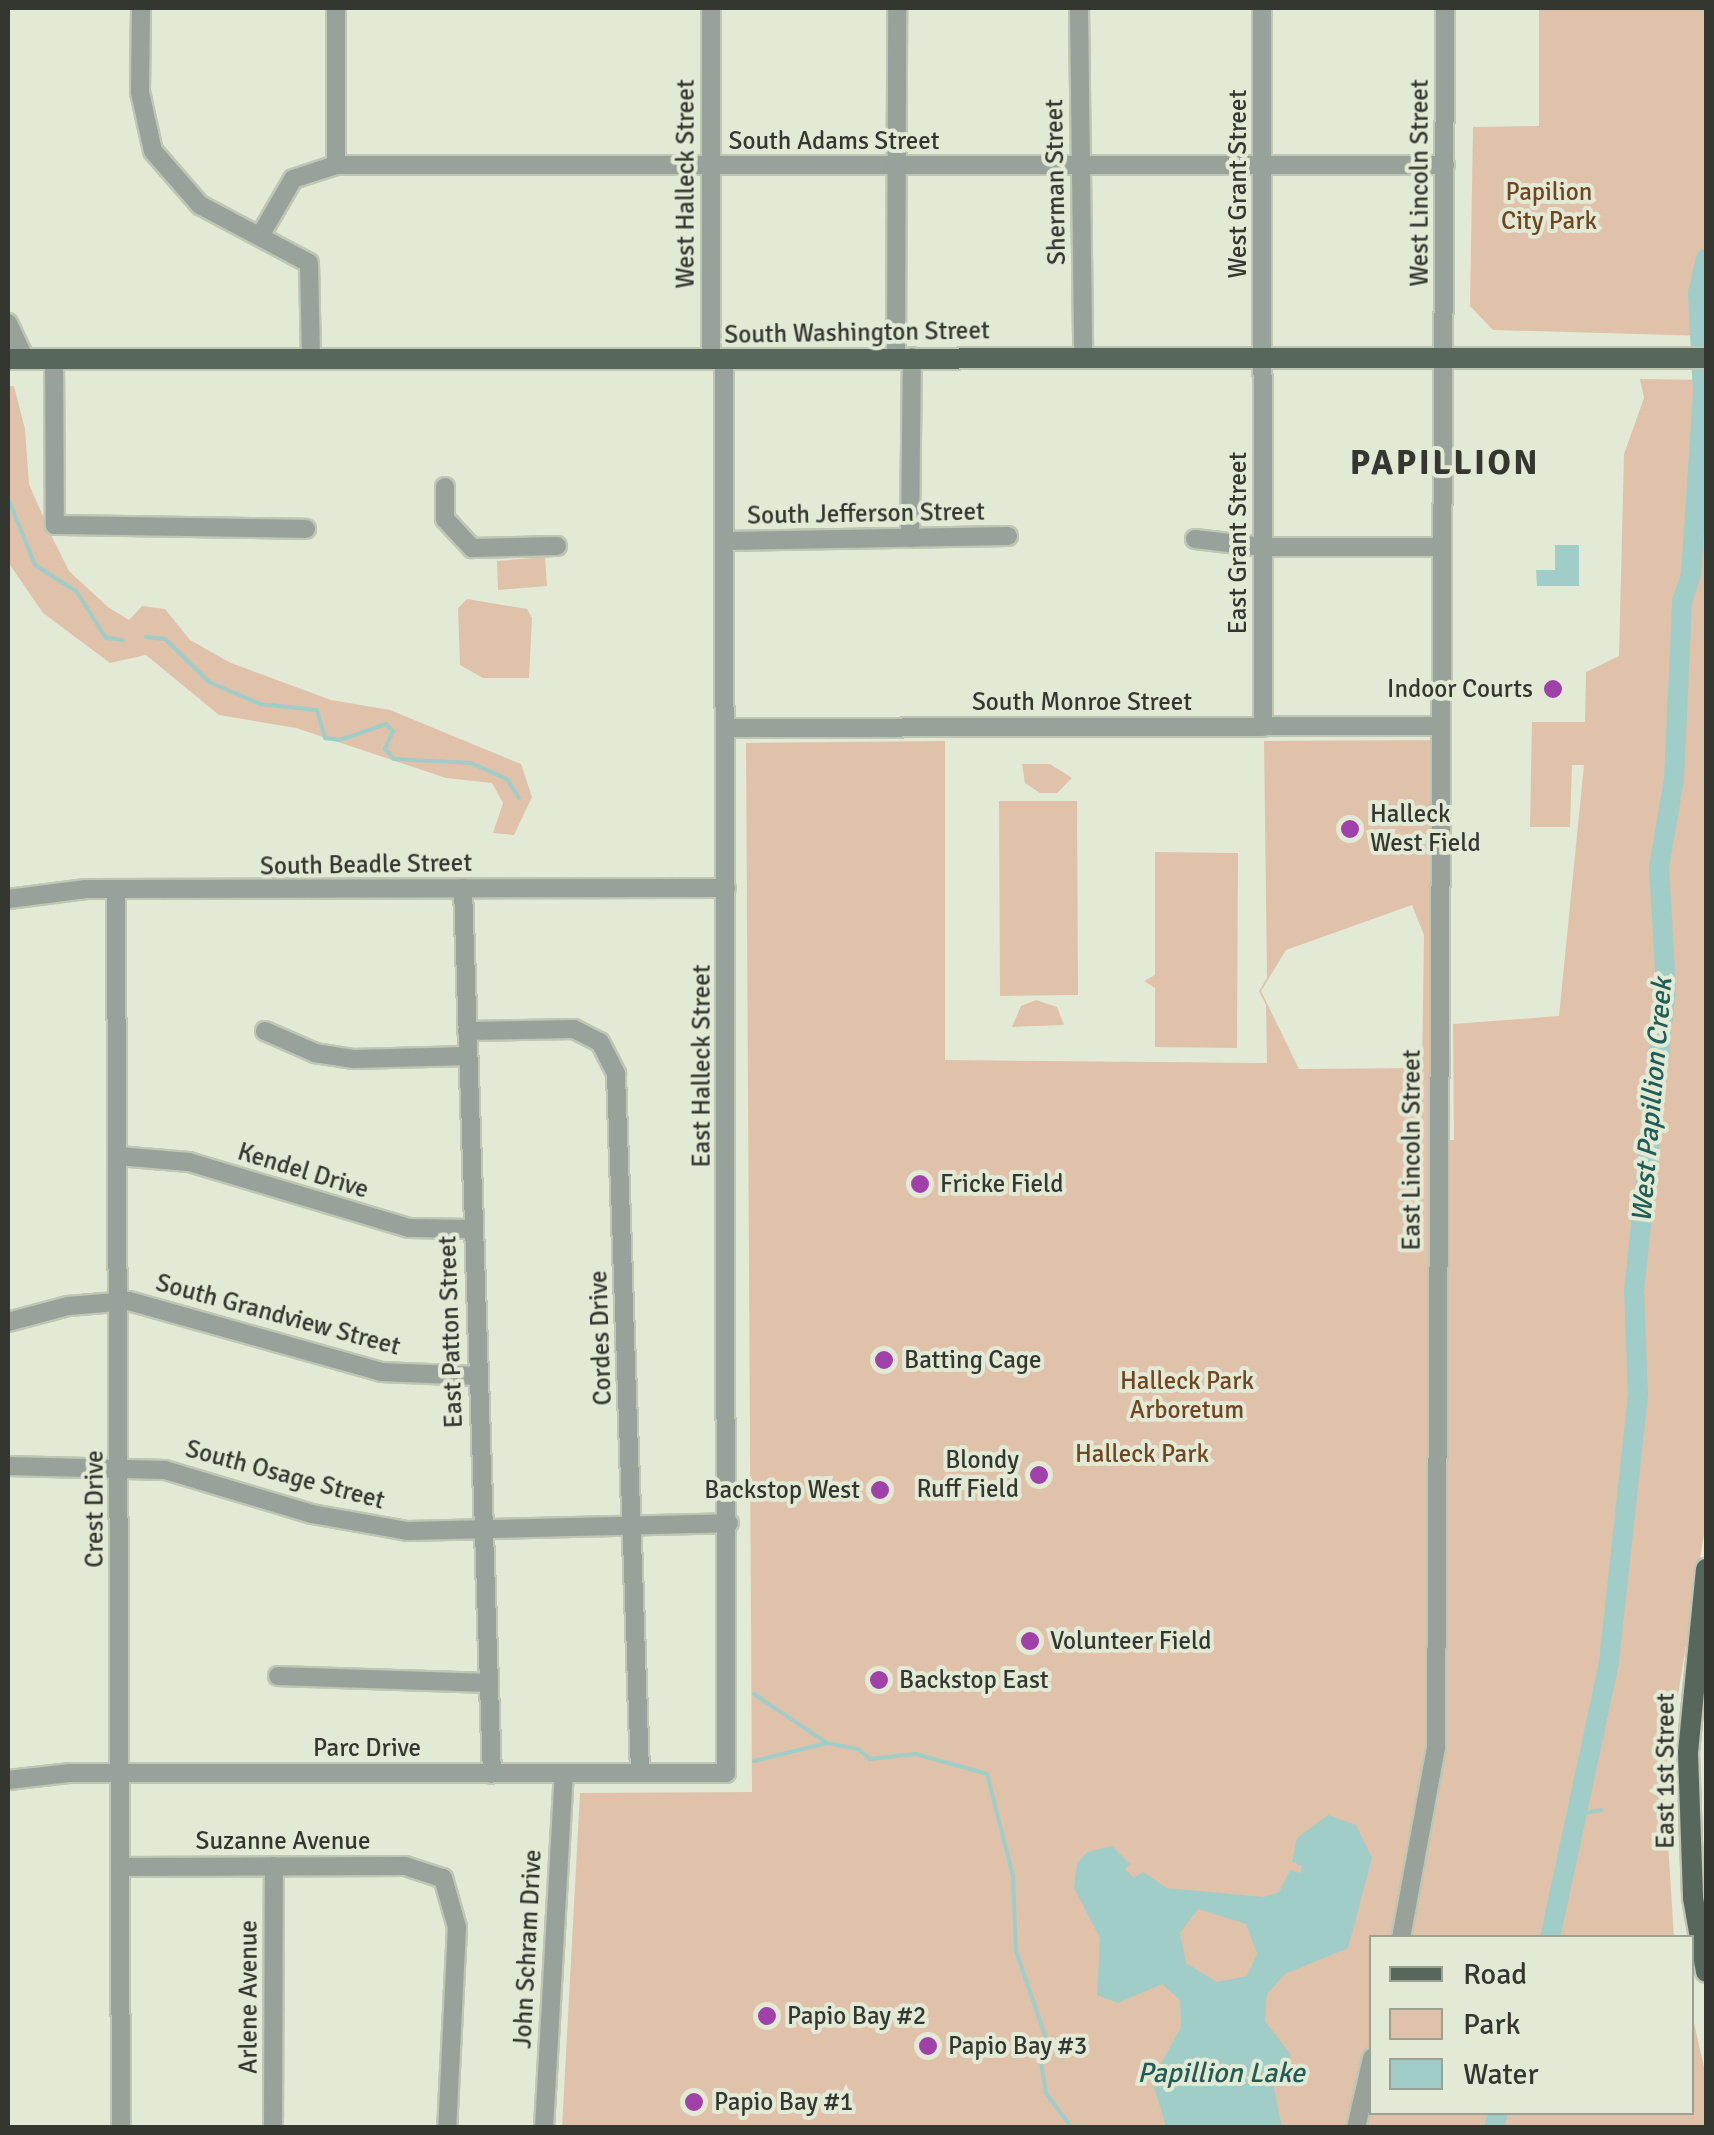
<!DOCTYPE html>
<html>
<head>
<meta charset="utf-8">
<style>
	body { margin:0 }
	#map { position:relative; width:1714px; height:2135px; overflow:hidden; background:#e2ead5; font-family:Signika,sans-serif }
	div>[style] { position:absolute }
	.green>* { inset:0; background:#e0c2ab }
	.water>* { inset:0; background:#a0cdc7 }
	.stream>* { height:4px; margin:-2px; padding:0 2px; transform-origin:2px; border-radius:2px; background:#a0cdc7 }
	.river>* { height:20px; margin:-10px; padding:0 10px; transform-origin:10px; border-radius:10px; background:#a0cdc7 }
	.roads { filter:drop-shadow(2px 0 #bfc6b4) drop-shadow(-2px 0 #bfc6b4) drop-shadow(0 2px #bfc6b4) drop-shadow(0 -2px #bfc6b4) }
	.minor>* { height:18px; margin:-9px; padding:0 9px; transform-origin:9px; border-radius:9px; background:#98a19a }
	.major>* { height:20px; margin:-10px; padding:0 10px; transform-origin:10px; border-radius:10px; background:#58675c }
	.dots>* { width:28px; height:28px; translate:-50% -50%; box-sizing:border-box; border:5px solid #e2ead5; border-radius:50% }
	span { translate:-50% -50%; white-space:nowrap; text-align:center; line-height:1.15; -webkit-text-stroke:8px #e2ead5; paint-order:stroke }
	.street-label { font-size:25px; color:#34372f }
	.park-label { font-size:25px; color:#704520 }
	.poi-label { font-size:25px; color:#34372f }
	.right { translate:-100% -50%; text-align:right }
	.left { translate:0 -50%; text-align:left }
	.water-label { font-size:28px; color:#205d57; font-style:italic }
	.district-label { font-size:35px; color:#34372f; font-weight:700; letter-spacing:2.5px }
	.frame { position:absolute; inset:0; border:10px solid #34372f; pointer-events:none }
	.legend { position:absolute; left:1369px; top:1935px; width:325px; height:180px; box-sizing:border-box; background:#e2ead5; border:2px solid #9ca293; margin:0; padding:12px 18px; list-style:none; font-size:30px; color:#34372f }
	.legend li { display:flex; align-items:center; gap:20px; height:50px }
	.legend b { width:50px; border:2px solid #9ca293 }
</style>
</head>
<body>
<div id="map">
	<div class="green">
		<div style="clip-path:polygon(1539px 8px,1706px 8px,1706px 336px,1493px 330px,1470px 306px,1473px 127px,1539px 126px)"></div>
		<div style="clip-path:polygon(evenodd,1640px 379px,1706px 380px,1706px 1522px,1664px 1781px,1674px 1937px,1372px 1938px,1372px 2112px,1692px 2112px,1692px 2014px,1706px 2076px,1706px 2127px,562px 2128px,580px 1793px,752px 1792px,746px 743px,945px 741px,945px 1060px,1267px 1063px,1266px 1005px,1259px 991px,1267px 978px,1264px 741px,1447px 740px,1446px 1140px,1454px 1140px,1453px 1024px,1559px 1016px,1584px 765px,1572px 765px,1570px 827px,1530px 827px,1532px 722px,1585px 722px,1586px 672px,1619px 656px,1624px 454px,1644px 398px,1640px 379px,1412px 905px,1424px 935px,1422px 1068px,1299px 1069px,1261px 991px,1286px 950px,1412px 905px)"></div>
		<div style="clip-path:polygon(8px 386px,14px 386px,25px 429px,29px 484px,53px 539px,69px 571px,108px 607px,129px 620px,142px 606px,165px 609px,190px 640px,231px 663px,331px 700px,390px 710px,521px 764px,532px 797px,514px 835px,493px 833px,503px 803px,492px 783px,446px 778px,296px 728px,219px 715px,146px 655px,110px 663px,43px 613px,8px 562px)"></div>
		<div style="clip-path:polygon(545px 557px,547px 586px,498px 590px,497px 561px)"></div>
		<div style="clip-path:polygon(467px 599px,527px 609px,532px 618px,529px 678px,483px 678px,460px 665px,458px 608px)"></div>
		<div style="clip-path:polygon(1022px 764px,1050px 764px,1072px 778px,1057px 793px,1040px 793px,1025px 783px)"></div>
		<div style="clip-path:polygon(999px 801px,1077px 801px,1078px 995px,1000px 996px)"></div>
		<div style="clip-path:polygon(1155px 852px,1238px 853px,1237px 1048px,1155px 1047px,1155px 988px,1144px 981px,1155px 975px)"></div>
		<div style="clip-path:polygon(1036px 1000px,1057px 1007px,1064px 1025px,1012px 1027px,1021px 1006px)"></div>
	</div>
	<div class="water">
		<div style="clip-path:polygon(1555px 545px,1579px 545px,1579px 586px,1537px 586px,1536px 570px,1555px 570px)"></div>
		<div style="clip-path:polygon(evenodd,1328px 1815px,1356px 1825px,1372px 1858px,1348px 1948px,1285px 1974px,1267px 1994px,1265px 2021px,1291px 2055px,1274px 2089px,1282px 2127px,1166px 2127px,1152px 2080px,1181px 2027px,1180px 2000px,1162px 1984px,1118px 2003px,1097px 1995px,1100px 1938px,1074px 1888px,1077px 1863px,1087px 1852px,1112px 1846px,1130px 1864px,1125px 1869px,1134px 1878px,1143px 1872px,1167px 1888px,1263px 1897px,1279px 1892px,1290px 1870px,1300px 1873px,1302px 1866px,1292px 1862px,1297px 1838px,1328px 1815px,1198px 1909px,1246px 1924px,1257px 1954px,1247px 1976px,1217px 1982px,1186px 1963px,1180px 1933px,1198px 1909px)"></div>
	</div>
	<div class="stream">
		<div style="left:8px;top:498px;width:72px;rotate:68.1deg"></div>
		<div style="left:35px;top:565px;width:49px;rotate:32.4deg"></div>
		<div style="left:76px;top:591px;width:56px;rotate:57.4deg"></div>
		<div style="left:106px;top:638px;width:17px;rotate:7deg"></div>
		<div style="left:146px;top:637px;width:19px;rotate:6deg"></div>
		<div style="left:165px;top:639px;width:62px;rotate:44.3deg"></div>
		<div style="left:209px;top:682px;width:56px;rotate:23.3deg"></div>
		<div style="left:260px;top:704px;width:57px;rotate:6deg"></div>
		<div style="left:317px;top:710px;width:29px;rotate:74deg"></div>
		<div style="left:325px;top:738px;width:15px;rotate:8deg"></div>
		<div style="left:340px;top:740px;width:49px;rotate:-19.2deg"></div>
		<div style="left:386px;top:724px;width:10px;rotate:45deg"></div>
		<div style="left:393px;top:731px;width:20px;rotate:114deg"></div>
		<div style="left:385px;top:749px;width:13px;rotate:48deg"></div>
		<div style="left:394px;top:759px;width:77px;rotate:3deg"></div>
		<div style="left:471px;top:763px;width:39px;rotate:24deg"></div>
		<div style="left:507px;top:779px;width:22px;rotate:58deg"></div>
		<div style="left:754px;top:1694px;width:88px;rotate:33.9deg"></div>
		<div style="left:827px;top:1743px;width:32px;rotate:11deg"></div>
		<div style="left:858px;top:1749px;width:16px;rotate:40deg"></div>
		<div style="left:870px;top:1759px;width:46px;rotate:-6.2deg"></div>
		<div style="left:916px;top:1754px;width:74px;rotate:15.7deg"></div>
		<div style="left:987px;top:1774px;width:105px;rotate:75.7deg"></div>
		<div style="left:1013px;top:1876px;width:75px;rotate:87.7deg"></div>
		<div style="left:1016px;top:1951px;width:92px;rotate:71deg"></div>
		<div style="left:1046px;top:2038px;width:19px;rotate:108deg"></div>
		<div style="left:1040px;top:2056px;width:37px;rotate:81deg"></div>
		<div style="left:1046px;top:2093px;width:44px;rotate:53.4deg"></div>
		<div style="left:754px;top:1761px;width:75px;rotate:-13.9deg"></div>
		<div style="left:1579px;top:1814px;width:23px;rotate:-10deg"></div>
	</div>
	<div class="river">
		<div style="left:1550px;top:1938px;width:282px;rotate:-77.9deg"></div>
		<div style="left:1609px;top:1662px;width:270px;rotate:-83.8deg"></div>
		<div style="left:1638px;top:1394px;width:102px;rotate:-92.2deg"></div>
		<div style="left:1634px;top:1292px;width:306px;rotate:-84deg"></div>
		<div style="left:1666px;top:988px;width:120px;rotate:-93.3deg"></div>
		<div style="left:1659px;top:868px;width:90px;rotate:-80.4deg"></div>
		<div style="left:1674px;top:779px;width:177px;rotate:-87.4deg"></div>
		<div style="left:1682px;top:602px;width:29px;rotate:-72deg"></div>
		<div style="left:1691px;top:574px;width:181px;rotate:-86.2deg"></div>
		<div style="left:1703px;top:393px;width:100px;rotate:-92.9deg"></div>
		<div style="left:1698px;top:293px;width:35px;rotate:-77deg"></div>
		<div style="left:1494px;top:2128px;width:16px;rotate:-76deg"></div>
	</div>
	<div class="roads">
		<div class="minor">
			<div style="left:141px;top:8px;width:84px;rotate:90.7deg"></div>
			<div style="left:140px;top:92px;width:60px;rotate:77.6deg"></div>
			<div style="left:153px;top:151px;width:72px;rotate:49deg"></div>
			<div style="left:200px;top:205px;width:123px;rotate:28deg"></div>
			<div style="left:309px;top:263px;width:97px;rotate:88.8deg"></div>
			<div style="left:336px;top:8px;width:157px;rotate:90deg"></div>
			<div style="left:1079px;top:8px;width:349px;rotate:89.3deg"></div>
			<div style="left:1262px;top:8px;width:719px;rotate:89.92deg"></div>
			<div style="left:260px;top:236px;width:66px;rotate:-59.9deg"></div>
			<div style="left:293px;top:179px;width:45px;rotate:-18deg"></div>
			<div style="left:336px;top:165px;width:1109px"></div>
			<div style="left:8px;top:323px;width:40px;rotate:65deg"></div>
			<div style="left:896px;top:357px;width:349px;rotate:-89.8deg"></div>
			<div style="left:54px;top:359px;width:166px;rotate:89.7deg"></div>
			<div style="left:55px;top:525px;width:251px;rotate:0.9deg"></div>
			<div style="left:711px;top:360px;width:352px;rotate:-90deg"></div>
			<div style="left:445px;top:487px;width:32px;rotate:90deg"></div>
			<div style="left:445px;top:519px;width:40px;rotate:47deg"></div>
			<div style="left:472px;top:548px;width:85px;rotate:-1.3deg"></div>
			<div style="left:910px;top:538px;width:181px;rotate:-89.4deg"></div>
			<div style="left:1195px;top:539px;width:68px;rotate:6.7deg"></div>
			<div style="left:1263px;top:547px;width:176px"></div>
			<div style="left:726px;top:541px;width:282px;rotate:-1deg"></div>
			<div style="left:726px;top:728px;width:713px;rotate:-0.16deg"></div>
			<div style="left:463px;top:888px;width:886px;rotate:88.13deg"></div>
			<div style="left:116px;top:891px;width:1237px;rotate:89.77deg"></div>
			<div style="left:8px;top:899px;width:79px;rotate:-7.3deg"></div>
			<div style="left:86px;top:889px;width:640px;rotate:-0.09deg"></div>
			<div style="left:265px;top:1031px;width:55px;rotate:23.7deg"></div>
			<div style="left:315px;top:1053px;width:38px;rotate:9deg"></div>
			<div style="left:353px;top:1059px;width:115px;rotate:-1.5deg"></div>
			<div style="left:467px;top:1031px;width:107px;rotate:-1.1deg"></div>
			<div style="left:574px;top:1029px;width:29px;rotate:27deg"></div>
			<div style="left:600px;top:1042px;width:36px;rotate:63deg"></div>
			<div style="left:616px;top:1074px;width:699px;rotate:88.03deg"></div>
			<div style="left:118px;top:1156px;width:71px;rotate:4.8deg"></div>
			<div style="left:189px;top:1162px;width:230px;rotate:16.7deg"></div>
			<div style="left:409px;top:1228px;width:63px;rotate:0.9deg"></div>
			<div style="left:8px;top:1322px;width:62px;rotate:-14.9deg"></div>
			<div style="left:68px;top:1306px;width:61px;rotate:-4.7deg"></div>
			<div style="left:129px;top:1301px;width:262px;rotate:15.7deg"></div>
			<div style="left:381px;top:1372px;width:97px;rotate:2.4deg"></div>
			<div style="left:8px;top:1466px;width:157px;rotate:1.5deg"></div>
			<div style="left:165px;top:1470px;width:153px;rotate:16.7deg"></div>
			<div style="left:312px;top:1514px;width:97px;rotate:10.1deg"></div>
			<div style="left:407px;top:1531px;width:322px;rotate:-1.4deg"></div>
			<div style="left:278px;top:1676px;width:210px;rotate:1.9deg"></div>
			<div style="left:8px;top:1780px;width:61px;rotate:-6.5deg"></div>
			<div style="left:69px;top:1773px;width:657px"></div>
			<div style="left:726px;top:1773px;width:1414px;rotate:-90.08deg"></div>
			<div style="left:121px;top:1867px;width:284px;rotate:-0.2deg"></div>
			<div style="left:405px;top:1866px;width:40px;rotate:18deg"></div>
			<div style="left:443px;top:1878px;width:51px;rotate:74.1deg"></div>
			<div style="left:457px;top:1927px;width:201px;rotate:92.8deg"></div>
			<div style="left:1401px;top:1938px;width:193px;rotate:-79.6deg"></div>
			<div style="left:1436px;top:1748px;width:1740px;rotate:-89.7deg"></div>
			<div style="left:273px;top:2128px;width:262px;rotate:-89.8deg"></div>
			<div style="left:544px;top:2128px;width:355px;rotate:-86.8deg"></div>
			<div style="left:1356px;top:2128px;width:72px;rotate:-77.1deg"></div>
		</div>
		<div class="major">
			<div style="left:8px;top:359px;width:1698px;rotate:-0.03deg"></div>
			<div style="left:1706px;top:1569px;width:185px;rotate:95.6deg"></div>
			<div style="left:1688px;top:1753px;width:145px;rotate:88deg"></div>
			<div style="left:1693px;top:1898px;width:75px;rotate:80deg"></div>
		</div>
	</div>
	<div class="dots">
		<div style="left:1553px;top:689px;background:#a041aa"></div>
		<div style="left:1350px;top:829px;background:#a041aa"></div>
		<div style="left:920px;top:1184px;background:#a041aa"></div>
		<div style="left:884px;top:1360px;background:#a041aa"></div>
		<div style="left:1039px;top:1475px;background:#a041aa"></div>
		<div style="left:880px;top:1490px;background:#a041aa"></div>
		<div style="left:1030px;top:1641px;background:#a041aa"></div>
		<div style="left:879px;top:1680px;background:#a041aa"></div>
		<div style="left:767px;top:2016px;background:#a041aa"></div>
		<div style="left:928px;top:2046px;background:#a041aa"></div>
		<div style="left:694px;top:2102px;background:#a041aa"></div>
	</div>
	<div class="street-label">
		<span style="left:834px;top:141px">South Adams Street</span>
		<span style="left:1056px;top:182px;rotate:-91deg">Sherman Street</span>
		<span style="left:1420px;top:183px;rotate:-90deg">West Lincoln Street</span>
		<span style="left:686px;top:184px;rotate:-90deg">West Halleck Street</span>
		<span style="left:1238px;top:184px;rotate:-90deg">West Grant Street</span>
		<span style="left:857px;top:333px;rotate:-1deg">South Washington Street</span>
		<span style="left:866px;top:514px;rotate:-1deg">South Jefferson Street</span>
		<span style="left:1238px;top:543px;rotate:-90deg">East Grant Street</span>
		<span style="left:1082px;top:702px">South Monroe Street</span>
		<span style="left:366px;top:865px;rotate:-1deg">South Beadle Street</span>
		<span style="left:702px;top:1066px;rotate:-90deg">East Halleck Street</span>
		<span style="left:1412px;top:1150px;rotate:-90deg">East Lincoln Street</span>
		<span style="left:303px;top:1171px;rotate:17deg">Kendel Drive</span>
		<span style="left:278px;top:1315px;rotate:15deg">South Grandview Street</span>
		<span style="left:451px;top:1332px;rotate:-92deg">East Patton Street</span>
		<span style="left:601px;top:1338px;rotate:-92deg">Cordes Drive</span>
		<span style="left:285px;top:1475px;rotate:15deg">South Osage Street</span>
		<span style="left:95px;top:1509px;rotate:-90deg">Crest Drive</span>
		<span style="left:367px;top:1748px">Parc Drive</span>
		<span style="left:1666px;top:1771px;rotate:-90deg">East 1st Street</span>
		<span style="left:283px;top:1841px">Suzanne Avenue</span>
		<span style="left:528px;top:1949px;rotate:-87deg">John Schram Drive</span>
		<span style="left:249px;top:1997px;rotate:-90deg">Arlene Avenue</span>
	</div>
	<div class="park-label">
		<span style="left:1549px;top:207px">Papilion<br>City Park</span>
		<span style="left:1187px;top:1396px">Halleck Park<br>Arboretum</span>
		<span style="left:1142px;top:1454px">Halleck Park</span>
	</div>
	<div class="poi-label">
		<span class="right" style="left:1533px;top:689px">Indoor Courts</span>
		<span class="left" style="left:1370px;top:829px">Halleck<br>West Field</span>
		<span class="left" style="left:940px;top:1184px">Fricke Field</span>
		<span class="left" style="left:904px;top:1360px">Batting Cage</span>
		<span class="right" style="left:1019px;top:1475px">Blondy<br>Ruff Field</span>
		<span class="right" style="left:860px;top:1490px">Backstop West</span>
		<span class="left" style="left:1050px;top:1641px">Volunteer Field</span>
		<span class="left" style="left:899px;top:1680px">Backstop East</span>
		<span class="left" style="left:787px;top:2016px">Papio Bay #2</span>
		<span class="left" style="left:948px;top:2046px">Papio Bay #3</span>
		<span class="left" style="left:714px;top:2102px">Papio Bay #1</span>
	</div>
	<div class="water-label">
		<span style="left:1652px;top:1100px;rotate:-85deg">West Papillion Creek</span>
		<span style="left:1221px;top:2073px">Papillion Lake</span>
	</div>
	<div class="district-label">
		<span style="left:1445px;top:463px">PAPILLION</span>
	</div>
	<div class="frame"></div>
	<ul class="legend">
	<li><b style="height:12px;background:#58675c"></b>Road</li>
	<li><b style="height:28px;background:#e0c2ab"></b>Park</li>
	<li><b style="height:28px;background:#a0cdc7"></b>Water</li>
	</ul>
</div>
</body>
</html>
